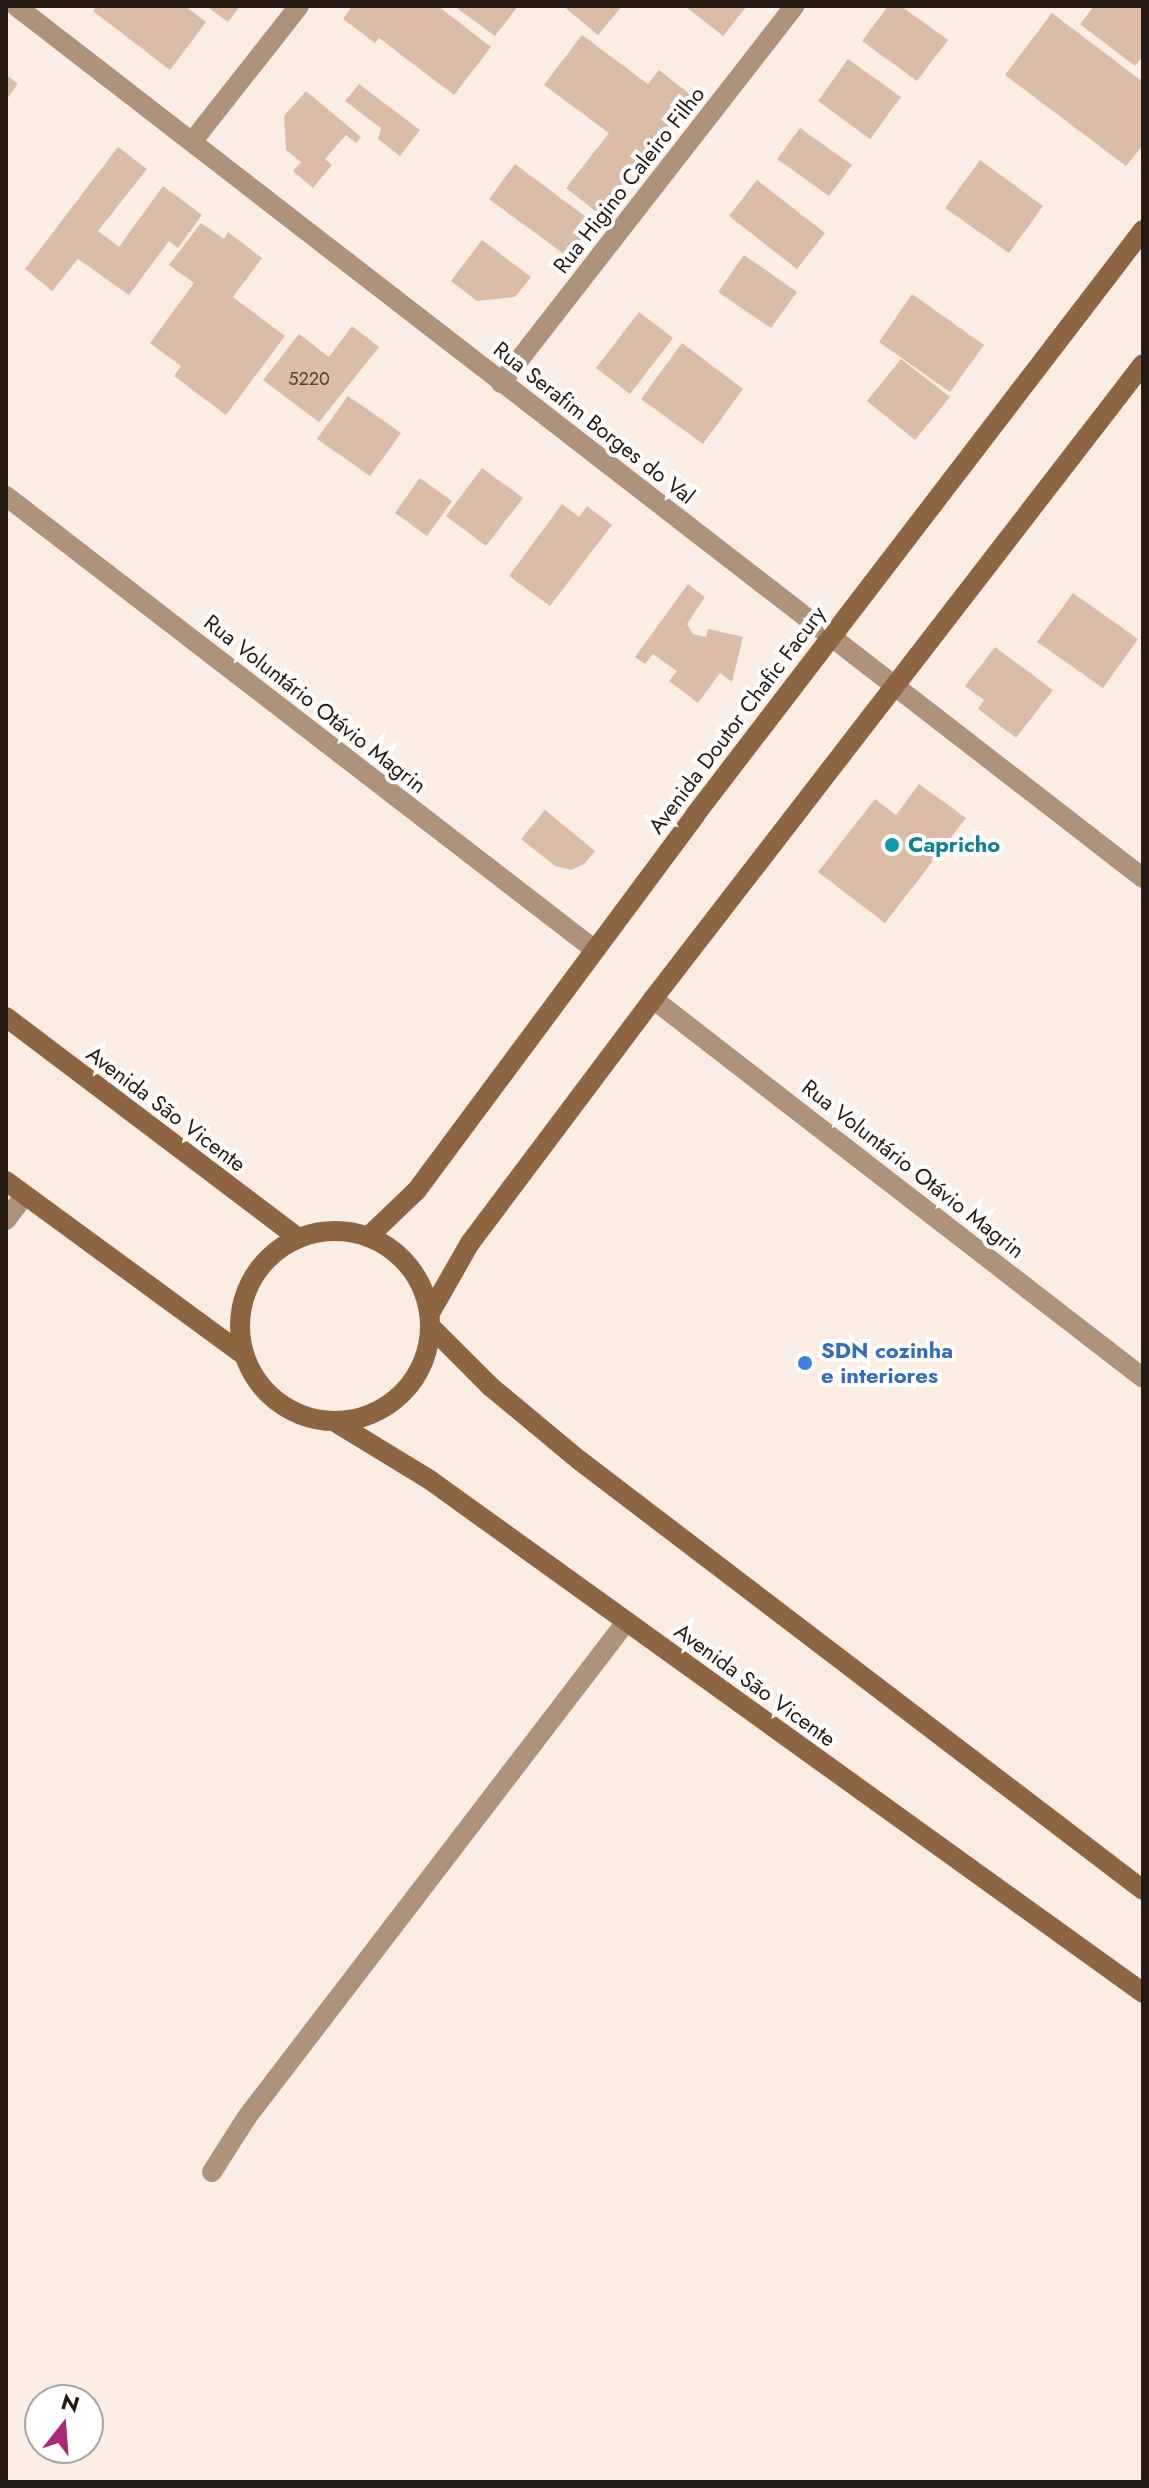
<!DOCTYPE html>
<html>
<head>
<meta charset="utf-8">
<style>
	body { margin:0 }
	#map { position:relative; width:1149px; height:2488px; overflow:hidden; background:#faede3; font-family:Jost,sans-serif }
	div>[style] { position:absolute }
	.building>* { inset:0; background:#dbbca6 }
	.minor>* { height:20px; margin:-10px; padding:0 10px; transform-origin:10px; border-radius:10px; background:#ae927a }
	.secondary>* { height:20px; margin:-10px; padding:0 10px; transform-origin:10px; border-radius:10px; background:#8d6541 }
	.secondary>.ring { margin:-10px; padding:0; box-sizing:content-box; background:none; border:20px solid #8d6541; border-radius:50% }
	.dots>* { width:22px; height:22px; translate:-50% -50%; box-sizing:border-box; border:4px solid #fff; border-radius:50% }
	span { translate:-50% -50%; white-space:nowrap; text-align:center; line-height:1.15; -webkit-text-stroke:8px #fff; paint-order:stroke }
	.number-label { font-size:18px; color:#534337 }
	.number-label span { -webkit-text-stroke-width:0 }
	.street-label { font-size:22px; color:#261b12 }
	.culture-label { font-size:22px; color:#0d838f; font-weight:700 }
	.left { translate:0 -50%; text-align:left }
	.shop-label { font-size:22px; color:#366cbe; font-weight:700 }
	.frame { position:absolute; inset:0; border:8px solid #261b12; pointer-events:none }
	.north { position:absolute; left:24px; top:2384px; width:80px; height:80px; box-sizing:border-box; background:#fff; border:2px solid #a8a4a0; border-radius:50%; rotate:17deg; font-size:22px; font-weight:700; line-height:32px; text-align:center; color:#261b12 }
	.north::after { content:''; display:block; margin:auto; width:28px; height:36px; background:#aa2976; clip-path:polygon(50% 0,100% 100%,50% 72%,0 100%) }
</style>
</head>
<body>
<div id="map">
	<div class="building">
		<div style="clip-path:polygon(97px 6px,185px 6px,206px 22px,170px 70px,93px 11px)"></div>
		<div style="clip-path:polygon(206px 6px,240px 6px,228px 22px)"></div>
		<div style="clip-path:polygon(352px 6px,438px 6px,491px 47px,454px 95px,379px 38px,375px 43px,343px 19px)"></div>
		<div style="clip-path:polygon(454px 6px,518px 6px,495px 36px)"></div>
		<div style="clip-path:polygon(563px 6px,622px 6px,598px 35px)"></div>
		<div style="clip-path:polygon(685px 6px,747px 6px,723px 36px)"></div>
		<div style="clip-path:polygon(888px 6px,901px 6px,948px 40px,917px 81px,862px 41px)"></div>
		<div style="clip-path:polygon(1094px 6px,1143px 6px,1143px 56px,1135px 66px,1080px 24px)"></div>
		<div style="clip-path:polygon(1052px 13px,1143px 82px,1143px 145px,1126px 166px,1005px 75px)"></div>
		<div style="clip-path:polygon(582px 35px,648px 84px,659px 70px,692px 96px,599px 214px,566px 188px,609px 133px,544px 85px)"></div>
		<div style="clip-path:polygon(848px 59px,901px 97px,870px 139px,818px 101px)"></div>
		<div style="clip-path:polygon(6px 75px,18px 84px,6px 100px)"></div>
		<div style="clip-path:polygon(359px 84px,420px 130px,400px 156px,378px 139px,381px 128px,345px 101px)"></div>
		<div style="clip-path:polygon(306px 91px,361px 137px,356px 143px,346px 135px,325px 159px,332px 165px,313px 188px,293px 171px,301px 162px,286px 150px,284px 116px)"></div>
		<div style="clip-path:polygon(800px 128px,852px 165px,829px 196px,777px 159px)"></div>
		<div style="clip-path:polygon(118px 147px,147px 169px,98px 231px,119px 247px,163px 186px,202px 215px,178px 248px,169px 241px,129px 295px,78px 259px,52px 291px,25px 269px)"></div>
		<div style="clip-path:polygon(980px 160px,1043px 206px,1009px 253px,945px 208px)"></div>
		<div style="clip-path:polygon(515px 164px,594px 223px,568px 257px,489px 199px)"></div>
		<div style="clip-path:polygon(757px 180px,825px 233px,797px 269px,729px 216px)"></div>
		<div style="clip-path:polygon(201px 223px,224px 239px,228px 232px,262px 258px,233px 297px,285px 336px,226px 415px,174px 376px,181px 366px,150px 343px,194px 283px,169px 265px)"></div>
		<div style="clip-path:polygon(482px 240px,531px 277px,515px 297px,477px 301px,451px 281px)"></div>
		<div style="clip-path:polygon(744px 255px,797px 292px,771px 328px,718px 292px)"></div>
		<div style="clip-path:polygon(912px 294px,984px 345px,950px 392px,879px 342px)"></div>
		<div style="clip-path:polygon(639px 312px,673px 338px,630px 394px,596px 368px)"></div>
		<div style="clip-path:polygon(352px 326px,379px 347px,319px 422px,263px 380px,299px 334px,329px 357px)"></div>
		<div style="clip-path:polygon(682px 343px,743px 389px,703px 444px,641px 399px)"></div>
		<div style="clip-path:polygon(901px 359px,950px 397px,915px 440px,867px 401px)"></div>
		<div style="clip-path:polygon(348px 396px,401px 433px,370px 476px,317px 439px)"></div>
		<div style="clip-path:polygon(482px 468px,523px 498px,486px 546px,446px 516px)"></div>
		<div style="clip-path:polygon(420px 478px,452px 501px,427px 536px,395px 513px)"></div>
		<div style="clip-path:polygon(562px 504px,579px 517px,587px 506px,612px 525px,550px 606px,509px 576px)"></div>
		<div style="clip-path:polygon(688px 584px,705px 597px,687px 624px,693px 634px,706px 637px,708px 629px,743px 637px,732px 682px,720px 673px,698px 703px,669px 681px,677px 671px,653px 654px,645px 664px,635px 657px)"></div>
		<div style="clip-path:polygon(1073px 593px,1138px 639px,1103px 688px,1037px 642px)"></div>
		<div style="clip-path:polygon(995px 647px,1053px 690px,1016px 738px,978px 709px,984px 700px,965px 686px)"></div>
		<div style="clip-path:polygon(919px 784px,966px 818px,885px 923px,818px 872px,875px 799px,896px 815px)"></div>
		<div style="clip-path:polygon(545px 810px,595px 851px,584px 864px,571px 870px,555px 866px,521px 839px)"></div>
	</div>
	<div class="minor">
		<div style="left:16px;top:6px;width:1425px;rotate:37.73deg"></div>
		<div style="left:192px;top:142px;width:173px;rotate:-51.8deg"></div>
		<div style="left:501px;top:383px;width:478px;rotate:-52.1deg"></div>
		<div style="left:6px;top:496px;width:744px;rotate:37.62deg"></div>
		<div style="left:653px;top:999px;width:619px;rotate:37.72deg"></div>
		<div style="left:6px;top:1220px;width:31px;rotate:-53deg"></div>
		<div style="left:212px;top:2172px;width:65px;rotate:-57.5deg"></div>
		<div style="left:247px;top:2117px;width:623px;rotate:-52.56deg"></div>
	</div>
	<div class="secondary">
		<div style="left:6px;top:1017px;width:366px;rotate:37.1deg"></div>
		<div style="left:6px;top:1181px;width:295px;rotate:36.2deg"></div>
		<div class="ring" style="left:240px;top:1231px;width:170px;height:170px"></div>
		<div style="left:368px;top:1237px;width:68px;rotate:-43.8deg"></div>
		<div style="left:417px;top:1190px;width:467px;rotate:-53.4deg"></div>
		<div style="left:695px;top:815px;width:737px;rotate:-52.55deg"></div>
		<div style="left:430px;top:1313px;width:81px;rotate:-60.3deg"></div>
		<div style="left:470px;top:1243px;width:305px;rotate:-53.1deg"></div>
		<div style="left:653px;top:999px;width:802px;rotate:-52.34deg"></div>
		<div style="left:431px;top:1327px;width:85px;rotate:45deg"></div>
		<div style="left:491px;top:1387px;width:114px;rotate:39.7deg"></div>
		<div style="left:579px;top:1460px;width:709px;rotate:37.32deg"></div>
		<div style="left:335px;top:1422px;width:111px;rotate:31.4deg"></div>
		<div style="left:430px;top:1480px;width:878px;rotate:35.73deg"></div>
	</div>
	<div class="dots">
		<div style="left:892px;top:845px;background:#0f9aa8"></div>
		<div style="left:805px;top:1363px;background:#3f7fe0"></div>
	</div>
	<div class="number-label">
		<span style="left:309px;top:379px">5220</span>
	</div>
	<div class="street-label">
		<span style="left:629px;top:180px;rotate:-52deg">Rua Higino Caleiro Filho</span>
		<span style="left:594px;top:423px;rotate:38deg">Rua Serafim Borges do Val</span>
		<span style="left:315px;top:704px;rotate:38deg">Rua Voluntário Otávio Magrin</span>
		<span style="left:737px;top:720px;rotate:-53deg">Avenida Doutor Chafic Facury</span>
		<span style="left:166px;top:1109px;rotate:37deg">Avenida São Vicente</span>
		<span style="left:913px;top:1169px;rotate:38deg">Rua Voluntário Otávio Magrin</span>
		<span style="left:755px;top:1685px;rotate:36deg">Avenida São Vicente</span>
	</div>
	<div class="culture-label">
		<span class="left" style="left:908px;top:845px">Capricho</span>
	</div>
	<div class="shop-label">
		<span class="left" style="left:821px;top:1363px">SDN cozinha<br>e interiores</span>
	</div>
	<div class="frame"></div>
	<div class="north">N</div>
</div>
</body>
</html>
